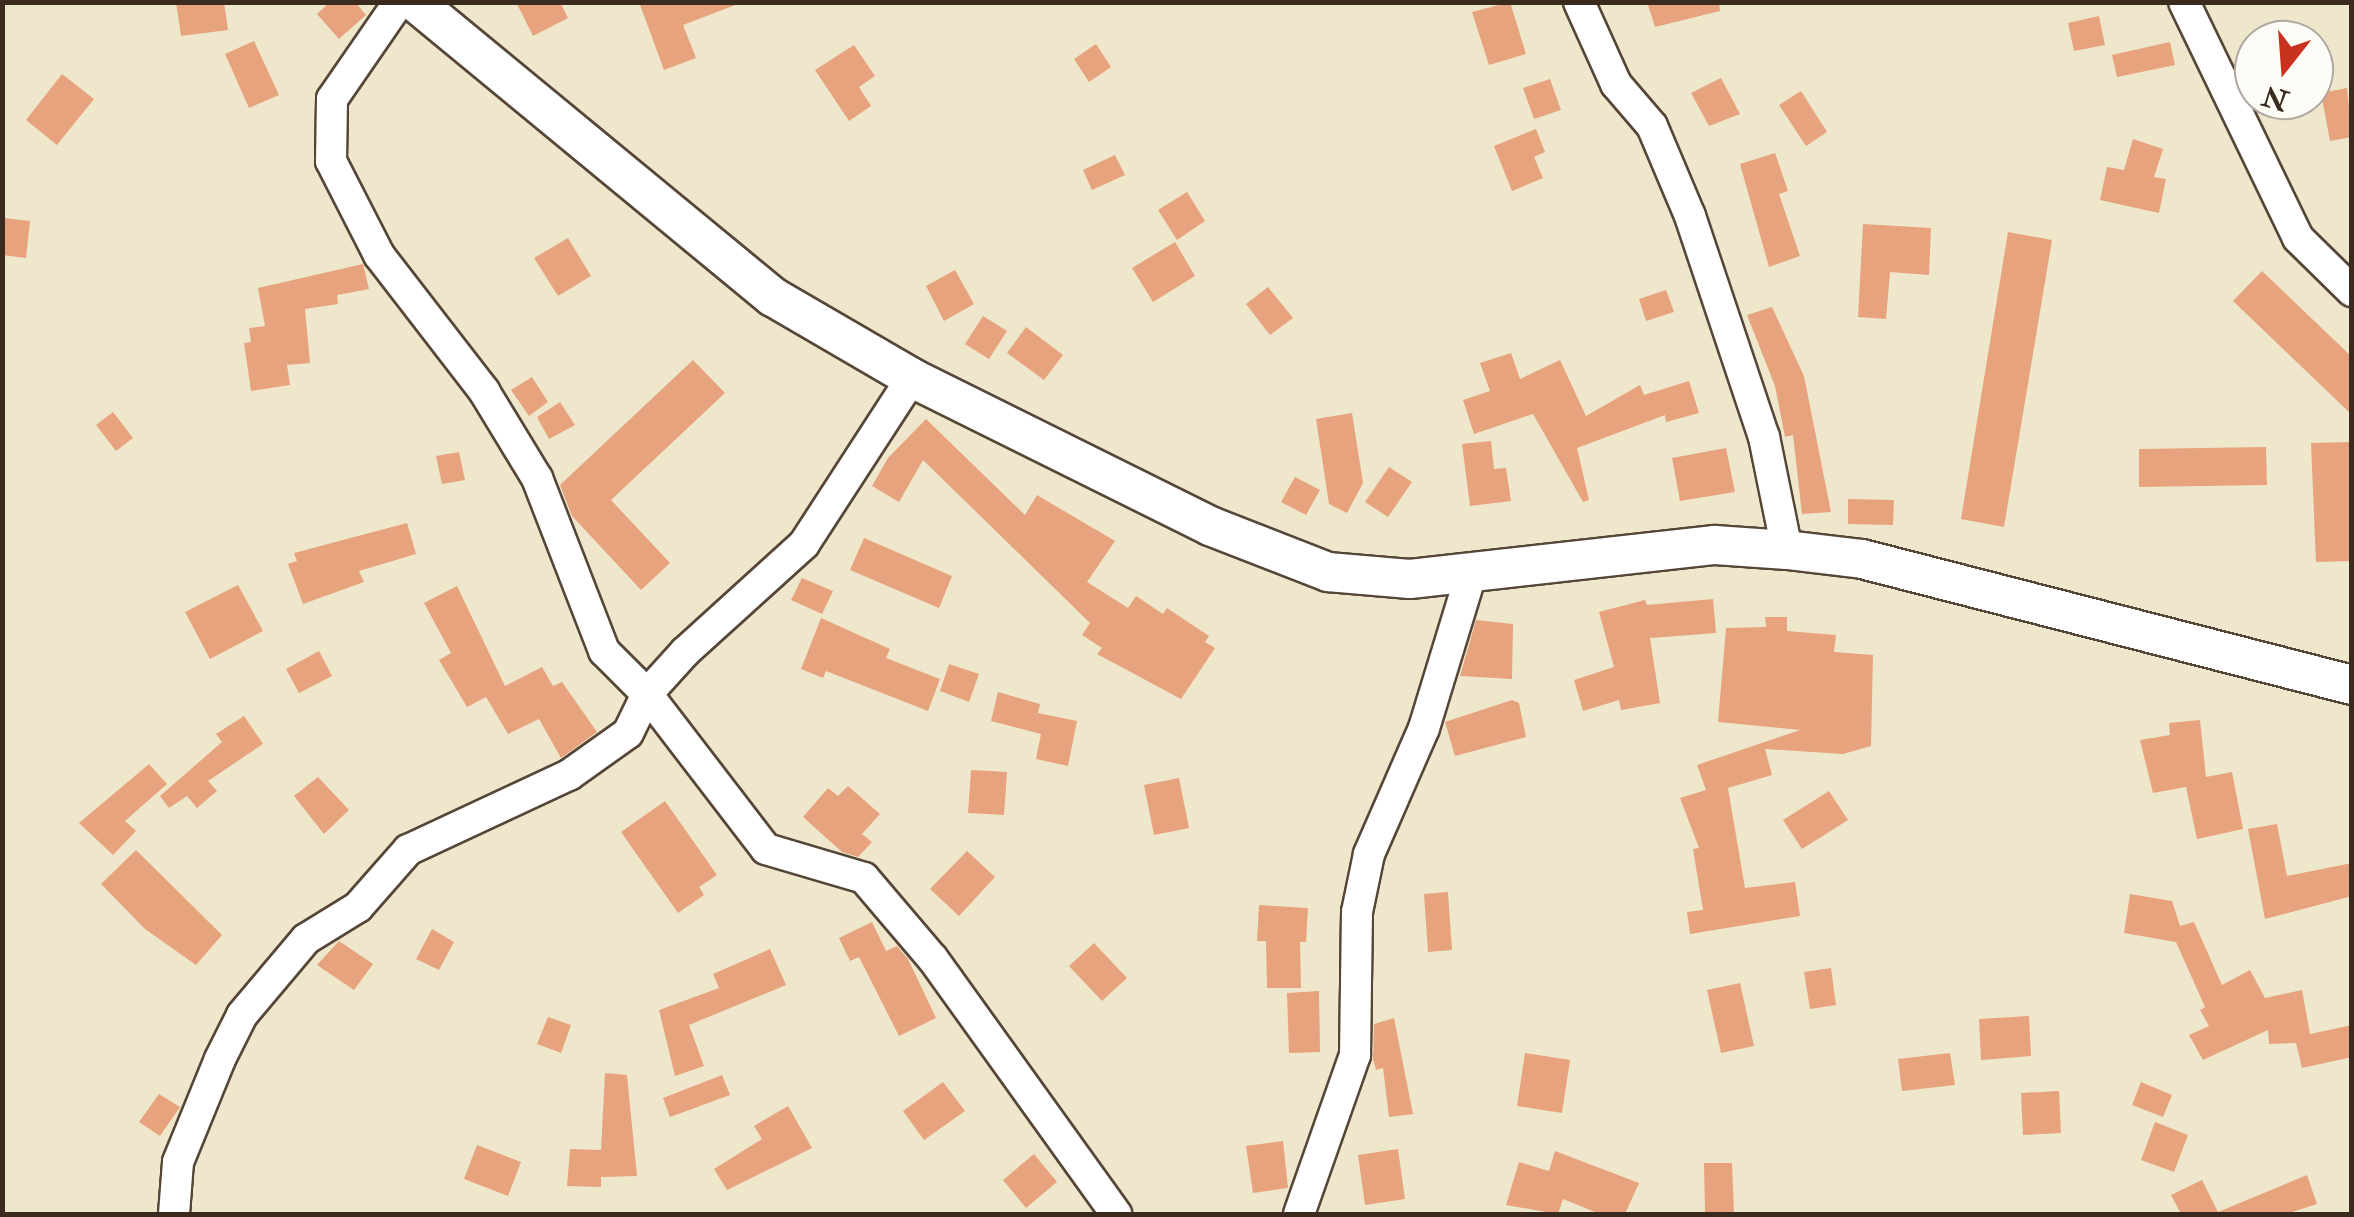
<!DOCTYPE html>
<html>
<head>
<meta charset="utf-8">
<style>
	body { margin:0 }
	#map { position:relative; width:2354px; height:1217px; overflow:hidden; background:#efe7cb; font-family:"IM FELL Double Pica",serif }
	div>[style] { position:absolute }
	.building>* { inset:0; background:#e7a37d }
	.roads { filter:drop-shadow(2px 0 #564638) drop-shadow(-2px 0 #564638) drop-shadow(0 2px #564638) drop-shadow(0 -2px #564638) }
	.minor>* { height:30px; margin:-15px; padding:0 15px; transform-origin:15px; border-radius:15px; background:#fff }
	.major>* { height:38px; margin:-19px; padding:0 19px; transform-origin:19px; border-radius:19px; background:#fff }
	span { translate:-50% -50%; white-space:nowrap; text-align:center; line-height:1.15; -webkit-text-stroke:10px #fdfcf7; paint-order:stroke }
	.frame { position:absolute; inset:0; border:5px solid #3b2a1e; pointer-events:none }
	.north { position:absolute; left:2234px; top:20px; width:100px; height:100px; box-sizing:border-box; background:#fdfcf7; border:2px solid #afa8a0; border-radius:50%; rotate:197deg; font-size:28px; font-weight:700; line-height:40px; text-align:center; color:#3b2a1e }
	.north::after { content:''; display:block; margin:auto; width:35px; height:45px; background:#c8321e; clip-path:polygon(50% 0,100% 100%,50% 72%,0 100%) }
</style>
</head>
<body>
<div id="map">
	<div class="building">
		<div style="clip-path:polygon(176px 2px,224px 2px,228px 30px,181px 36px)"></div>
		<div style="clip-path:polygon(330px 2px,355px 2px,366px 15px,339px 39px,317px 14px)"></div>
		<div style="clip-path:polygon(516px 2px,560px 2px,568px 18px,533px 36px)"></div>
		<div style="clip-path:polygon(639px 2px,738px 2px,738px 4px,683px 25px,696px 58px,664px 70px)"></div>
		<div style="clip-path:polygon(1510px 2px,1526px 54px,1489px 65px,1472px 12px)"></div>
		<div style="clip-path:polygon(1647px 2px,1719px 2px,1720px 11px,1655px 27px)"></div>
		<div style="clip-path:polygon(2099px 16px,2105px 45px,2074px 51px,2068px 23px)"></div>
		<div style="clip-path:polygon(254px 41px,279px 95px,249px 108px,225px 54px)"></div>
		<div style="clip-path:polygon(2170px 42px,2175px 65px,2117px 77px,2112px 55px)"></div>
		<div style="clip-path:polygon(1096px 44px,1111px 67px,1089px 82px,1074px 59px)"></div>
		<div style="clip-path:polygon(854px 45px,875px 76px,859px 87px,871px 106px,849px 121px,815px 70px)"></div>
		<div style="clip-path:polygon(62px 74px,94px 99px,57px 145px,26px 120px)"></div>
		<div style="clip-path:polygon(1721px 78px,1740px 114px,1709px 126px,1691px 93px)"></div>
		<div style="clip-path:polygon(1550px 79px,1561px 110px,1534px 119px,1523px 88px)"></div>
		<div style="clip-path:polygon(2347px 88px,2352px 137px,2330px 141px,2321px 93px)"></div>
		<div style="clip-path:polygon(1801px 91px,1827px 132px,1806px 146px,1779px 105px)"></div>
		<div style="clip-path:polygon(1536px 129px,1545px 152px,1534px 157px,1543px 178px,1512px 191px,1494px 146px)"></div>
		<div style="clip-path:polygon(2133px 139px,2163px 149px,2154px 177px,2166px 179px,2159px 213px,2100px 200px,2107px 167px,2124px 170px)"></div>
		<div style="clip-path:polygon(1775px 153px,1788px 191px,1779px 194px,1800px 256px,1769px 267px,1740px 164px)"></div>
		<div style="clip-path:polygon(1115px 155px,1125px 175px,1092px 190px,1083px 170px)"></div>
		<div style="clip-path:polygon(1187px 192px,1205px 221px,1177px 240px,1158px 210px)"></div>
		<div style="clip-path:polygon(4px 218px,30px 221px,26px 258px,2px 255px)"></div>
		<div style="clip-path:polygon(1863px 224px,1931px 228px,1929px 275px,1890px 272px,1886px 319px,1858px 317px)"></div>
		<div style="clip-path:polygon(2008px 232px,2052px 240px,2004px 527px,1961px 519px)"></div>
		<div style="clip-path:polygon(568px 238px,591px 276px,558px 296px,534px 258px)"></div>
		<div style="clip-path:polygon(1175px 242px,1195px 276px,1153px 302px,1132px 268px)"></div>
		<div style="clip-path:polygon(363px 264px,369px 289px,337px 295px,338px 304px,305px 309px,310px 363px,287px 365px,290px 385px,251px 391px,244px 343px,251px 342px,249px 328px,265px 326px,258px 288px)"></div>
		<div style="clip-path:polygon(955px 270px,974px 304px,944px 321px,926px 286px)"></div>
		<div style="clip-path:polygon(2262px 271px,2352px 357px,2352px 415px,2233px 301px)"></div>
		<div style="clip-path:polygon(1268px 287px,1293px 318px,1270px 335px,1246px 304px)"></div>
		<div style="clip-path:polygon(1666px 290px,1674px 312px,1646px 321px,1639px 299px)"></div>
		<div style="clip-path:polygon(1772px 307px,1804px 376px,1831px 512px,1802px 514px,1793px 435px,1785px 437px,1775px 386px,1747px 315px)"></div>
		<div style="clip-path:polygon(983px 316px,1007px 331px,989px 359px,965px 344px)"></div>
		<div style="clip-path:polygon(1026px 327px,1063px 355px,1044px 380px,1007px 353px)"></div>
		<div style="clip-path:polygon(1511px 353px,1520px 379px,1560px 360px,1586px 416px,1640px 385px,1644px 395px,1689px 381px,1699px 413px,1666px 422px,1665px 415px,1577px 448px,1589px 500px,1583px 502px,1533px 414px,1474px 434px,1463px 400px,1490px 391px,1480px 363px)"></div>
		<div style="clip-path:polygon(693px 360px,725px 393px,611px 500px,670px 563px,641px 590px,572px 516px,560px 485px)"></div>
		<div style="clip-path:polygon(532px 377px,548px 402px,529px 416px,511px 390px)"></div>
		<div style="clip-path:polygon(560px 402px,575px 425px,549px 439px,537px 417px)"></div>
		<div style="clip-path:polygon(113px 412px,133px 438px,116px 451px,96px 425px)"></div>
		<div style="clip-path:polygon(1352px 413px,1363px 483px,1347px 513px,1329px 504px,1316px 419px)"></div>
		<div style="clip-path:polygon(926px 419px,1025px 515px,1037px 495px,1115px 541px,1087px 582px,1128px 608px,1136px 596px,1163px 614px,1167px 608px,1209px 636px,1205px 642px,1215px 648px,1181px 699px,1097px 654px,1102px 648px,1082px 635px,1090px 623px,923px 460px,899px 502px,872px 486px,888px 458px)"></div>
		<div style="clip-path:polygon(1491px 441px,1494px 469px,1506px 468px,1511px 501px,1470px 506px,1462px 444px)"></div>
		<div style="clip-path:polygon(2352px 442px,2352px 561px,2316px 562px,2311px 443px)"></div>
		<div style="clip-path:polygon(2266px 447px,2267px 485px,2139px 487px,2139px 449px)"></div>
		<div style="clip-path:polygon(1726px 448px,1735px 492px,1680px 501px,1672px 458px)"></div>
		<div style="clip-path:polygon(459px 452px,465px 480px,442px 484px,436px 456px)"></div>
		<div style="clip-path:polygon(1389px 467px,1412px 482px,1388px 517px,1365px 502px)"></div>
		<div style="clip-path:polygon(1295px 477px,1320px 490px,1306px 515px,1281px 502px)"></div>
		<div style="clip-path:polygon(1848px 499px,1894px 500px,1893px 525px,1848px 524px)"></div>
		<div style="clip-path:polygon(407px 523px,416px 554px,359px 571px,364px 582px,303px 604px,288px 564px,297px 561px,294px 553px)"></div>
		<div style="clip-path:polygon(864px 538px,952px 576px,939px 608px,850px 570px)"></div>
		<div style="clip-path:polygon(802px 578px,833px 591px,822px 614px,791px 600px)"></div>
		<div style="clip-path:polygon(238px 585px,263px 631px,210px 659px,185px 612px)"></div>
		<div style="clip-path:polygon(457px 586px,505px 686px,542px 667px,553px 686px,562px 682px,597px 732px,561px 758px,539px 719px,508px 734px,486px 697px,467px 707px,439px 660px,451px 653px,424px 603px)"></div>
		<div style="clip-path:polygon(1713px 599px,1716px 633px,1650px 638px,1660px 703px,1621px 710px,1619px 700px,1583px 711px,1574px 680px,1614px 667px,1599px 612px,1645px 600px,1647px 605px)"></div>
		<div style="clip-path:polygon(1765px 617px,1787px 617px,1787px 631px,1836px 635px,1834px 652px,1873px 655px,1871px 746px,1843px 754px,1765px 749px,1772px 775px,1728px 788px,1745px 888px,1795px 882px,1800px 916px,1690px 934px,1687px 912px,1703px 910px,1693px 849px,1699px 848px,1680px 798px,1706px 790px,1697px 765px,1800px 730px,1718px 722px,1726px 628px,1766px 627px)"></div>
		<div style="clip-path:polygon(821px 618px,890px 649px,886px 658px,940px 679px,928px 711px,826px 671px,823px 678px,801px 669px)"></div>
		<div style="clip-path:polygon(1476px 620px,1513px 624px,1512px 679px,1460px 676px)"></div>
		<div style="clip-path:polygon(319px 651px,332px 676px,299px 693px,286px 669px)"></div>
		<div style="clip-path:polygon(949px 664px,979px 674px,969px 702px,940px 691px)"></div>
		<div style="clip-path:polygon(998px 692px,1040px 704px,1038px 713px,1077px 721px,1068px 766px,1036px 759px,1041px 734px,991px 721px)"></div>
		<div style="clip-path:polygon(1512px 700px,1519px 703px,1526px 737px,1455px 756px,1445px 722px)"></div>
		<div style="clip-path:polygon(244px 716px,263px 744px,208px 781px,217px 791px,197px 808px,187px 796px,169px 808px,160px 796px,222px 742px,216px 734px)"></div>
		<div style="clip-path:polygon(2200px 720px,2206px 777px,2232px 772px,2243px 829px,2197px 839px,2186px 787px,2153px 793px,2140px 740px,2170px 735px,2169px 723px)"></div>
		<div style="clip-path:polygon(149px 764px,167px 784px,125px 821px,136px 831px,113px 855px,79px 823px)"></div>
		<div style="clip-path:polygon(971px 770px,1007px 772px,1004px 815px,968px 813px)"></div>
		<div style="clip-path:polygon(318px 777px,349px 810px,324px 834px,294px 796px)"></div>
		<div style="clip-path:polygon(1179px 778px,1189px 828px,1154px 835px,1144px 785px)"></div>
		<div style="clip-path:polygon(848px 786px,880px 814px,862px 834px,872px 842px,858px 857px,842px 852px,803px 817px,828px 788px,838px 796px)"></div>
		<div style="clip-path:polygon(1829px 791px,1848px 820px,1802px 849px,1783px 820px)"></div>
		<div style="clip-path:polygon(665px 801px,717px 875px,699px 887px,704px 895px,678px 913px,621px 832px)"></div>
		<div style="clip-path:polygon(2277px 824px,2287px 876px,2352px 863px,2352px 896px,2265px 919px,2248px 829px)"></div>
		<div style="clip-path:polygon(136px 850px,222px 935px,196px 965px,145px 929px,101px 884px)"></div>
		<div style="clip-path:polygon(967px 851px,995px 877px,959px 916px,930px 889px)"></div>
		<div style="clip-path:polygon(1448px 892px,1452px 950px,1428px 952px,1424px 894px)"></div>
		<div style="clip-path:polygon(2130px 894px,2172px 901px,2180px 926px,2194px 922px,2222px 985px,2250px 970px,2265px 998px,2302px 990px,2310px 1034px,2352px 1025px,2352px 1057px,2302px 1068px,2296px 1043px,2269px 1044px,2268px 1030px,2203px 1060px,2189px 1035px,2209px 1026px,2200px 1010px,2205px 1007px,2176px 942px,2124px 933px)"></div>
		<div style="clip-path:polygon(1259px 905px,1308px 908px,1306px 942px,1300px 942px,1301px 988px,1267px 988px,1266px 941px,1257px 941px)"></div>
		<div style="clip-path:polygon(872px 922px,886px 951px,897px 946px,908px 959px,936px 1018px,899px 1036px,859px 957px,850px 961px,839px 938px)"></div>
		<div style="clip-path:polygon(432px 929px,454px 942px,439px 970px,416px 959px)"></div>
		<div style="clip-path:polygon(339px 941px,373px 964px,354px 990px,317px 965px)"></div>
		<div style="clip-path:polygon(1094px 943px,1127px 978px,1102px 1001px,1069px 966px)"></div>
		<div style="clip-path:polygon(770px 949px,786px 985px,689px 1025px,704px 1066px,675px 1076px,659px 1010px,719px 988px,713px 974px)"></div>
		<div style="clip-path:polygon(1831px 968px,1836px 1005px,1810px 1009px,1804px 972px)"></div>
		<div style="clip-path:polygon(1740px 983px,1754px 1046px,1721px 1053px,1707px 990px)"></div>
		<div style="clip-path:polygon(1319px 991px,1320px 1052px,1289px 1053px,1287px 993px)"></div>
		<div style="clip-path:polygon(2029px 1016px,2031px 1056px,1981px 1060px,1979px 1019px)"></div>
		<div style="clip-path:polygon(548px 1017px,571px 1025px,561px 1053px,537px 1044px)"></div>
		<div style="clip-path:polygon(1394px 1018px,1413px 1114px,1389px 1117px,1383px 1068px,1376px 1070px,1373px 1059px,1374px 1024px)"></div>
		<div style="clip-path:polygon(1525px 1053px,1570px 1060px,1562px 1113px,1517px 1106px)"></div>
		<div style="clip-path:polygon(1950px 1053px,1955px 1085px,1902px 1091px,1898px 1059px)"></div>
		<div style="clip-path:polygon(605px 1073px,627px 1075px,637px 1176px,601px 1177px,601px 1187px,567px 1186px,570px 1149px,601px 1150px)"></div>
		<div style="clip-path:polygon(722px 1075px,730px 1095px,670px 1117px,663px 1098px)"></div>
		<div style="clip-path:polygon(943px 1082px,965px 1111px,924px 1140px,903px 1111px)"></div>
		<div style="clip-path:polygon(2141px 1082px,2172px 1095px,2163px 1117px,2132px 1105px)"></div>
		<div style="clip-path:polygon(2059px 1091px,2061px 1133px,2023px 1135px,2021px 1093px)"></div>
		<div style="clip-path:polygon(159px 1094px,180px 1107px,160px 1136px,139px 1122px)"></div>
		<div style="clip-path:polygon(788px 1106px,812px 1148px,727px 1190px,714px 1169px,762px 1139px,754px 1126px)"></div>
		<div style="clip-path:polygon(2155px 1122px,2188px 1135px,2174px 1172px,2141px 1160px)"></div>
		<div style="clip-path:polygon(1283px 1141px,1288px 1188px,1253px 1193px,1246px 1146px)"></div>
		<div style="clip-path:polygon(477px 1145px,521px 1162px,508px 1196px,464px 1179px)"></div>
		<div style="clip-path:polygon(1398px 1149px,1405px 1199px,1365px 1205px,1358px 1155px)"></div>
		<div style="clip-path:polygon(1555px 1151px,1639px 1183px,1625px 1214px,1600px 1214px,1563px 1199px,1558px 1214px,1506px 1205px,1519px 1162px,1549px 1171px)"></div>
		<div style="clip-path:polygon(1034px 1154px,1057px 1182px,1026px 1208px,1003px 1180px)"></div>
		<div style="clip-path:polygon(1704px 1163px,1732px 1163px,1734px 1214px,1705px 1214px)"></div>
		<div style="clip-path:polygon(2307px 1175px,2317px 1204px,2286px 1214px,2181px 1214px,2171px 1195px,2202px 1180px,2218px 1212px)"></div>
	</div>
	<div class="roads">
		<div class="minor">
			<div style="left:399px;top:2px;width:118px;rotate:124.6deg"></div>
			<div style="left:332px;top:99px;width:62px;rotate:90.9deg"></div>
			<div style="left:331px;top:161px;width:106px;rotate:62.9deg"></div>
			<div style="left:379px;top:255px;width:172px;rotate:52.3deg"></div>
			<div style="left:484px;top:391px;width:102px;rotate:58.7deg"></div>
			<div style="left:537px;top:478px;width:186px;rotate:68.8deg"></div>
			<div style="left:604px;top:651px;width:61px;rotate:45deg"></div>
			<div style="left:647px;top:694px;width:195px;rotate:52.5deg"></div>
			<div style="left:766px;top:849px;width:102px;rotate:16.5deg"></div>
			<div style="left:864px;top:878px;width:106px;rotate:49.6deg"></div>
			<div style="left:933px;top:959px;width:314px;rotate:54.3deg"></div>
			<div style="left:1579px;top:2px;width:90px;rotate:65.7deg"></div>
			<div style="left:1616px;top:84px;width:55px;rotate:49.4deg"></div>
			<div style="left:1652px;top:126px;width:98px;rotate:67.1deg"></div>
			<div style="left:1690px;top:216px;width:233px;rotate:71.5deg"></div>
			<div style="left:1764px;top:437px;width:115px;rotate:78.5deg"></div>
			<div style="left:2184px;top:2px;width:262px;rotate:64.2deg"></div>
			<div style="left:2298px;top:238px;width:76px;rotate:44.5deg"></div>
			<div style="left:174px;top:1214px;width:52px;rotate:-85.6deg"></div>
			<div style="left:178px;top:1162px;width:111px;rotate:-67.8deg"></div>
			<div style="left:220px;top:1059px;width:49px;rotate:-63.4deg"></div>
			<div style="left:242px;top:1015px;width:99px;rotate:-49.9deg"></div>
			<div style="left:306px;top:939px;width:61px;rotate:-31.6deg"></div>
			<div style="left:358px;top:907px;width:76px;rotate:-48.7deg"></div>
			<div style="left:408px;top:850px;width:178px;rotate:-25deg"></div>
			<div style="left:569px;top:775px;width:72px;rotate:-35.4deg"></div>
			<div style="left:628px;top:733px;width:43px;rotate:-64deg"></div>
			<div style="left:647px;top:694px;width:57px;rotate:-47.9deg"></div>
			<div style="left:685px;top:652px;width:161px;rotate:-42.2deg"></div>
			<div style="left:804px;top:544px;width:198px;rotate:-57deg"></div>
			<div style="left:1299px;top:1214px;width:169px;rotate:-70.6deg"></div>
			<div style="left:1355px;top:1055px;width:143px;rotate:-89.2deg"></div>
			<div style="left:1357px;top:912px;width:59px;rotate:-78.3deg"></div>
			<div style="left:1369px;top:854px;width:137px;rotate:-66.4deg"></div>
			<div style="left:1424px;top:728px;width:164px;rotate:-73deg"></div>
		</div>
		<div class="major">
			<div style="left:415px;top:2px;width:464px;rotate:39.5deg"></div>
			<div style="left:773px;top:297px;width:161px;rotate:30.2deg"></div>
			<div style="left:912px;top:378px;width:333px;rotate:26.4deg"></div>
			<div style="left:1210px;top:526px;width:127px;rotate:21.3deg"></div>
			<div style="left:1328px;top:572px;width:82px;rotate:4.9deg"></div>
			<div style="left:1410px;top:579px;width:307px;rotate:-6.4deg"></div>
			<div style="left:1715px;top:545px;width:72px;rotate:4deg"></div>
			<div style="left:1787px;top:550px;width:76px;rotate:6.8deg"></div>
			<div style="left:1862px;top:559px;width:506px;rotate:14.42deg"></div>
		</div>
	</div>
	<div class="frame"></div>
	<div class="north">N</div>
</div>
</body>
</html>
